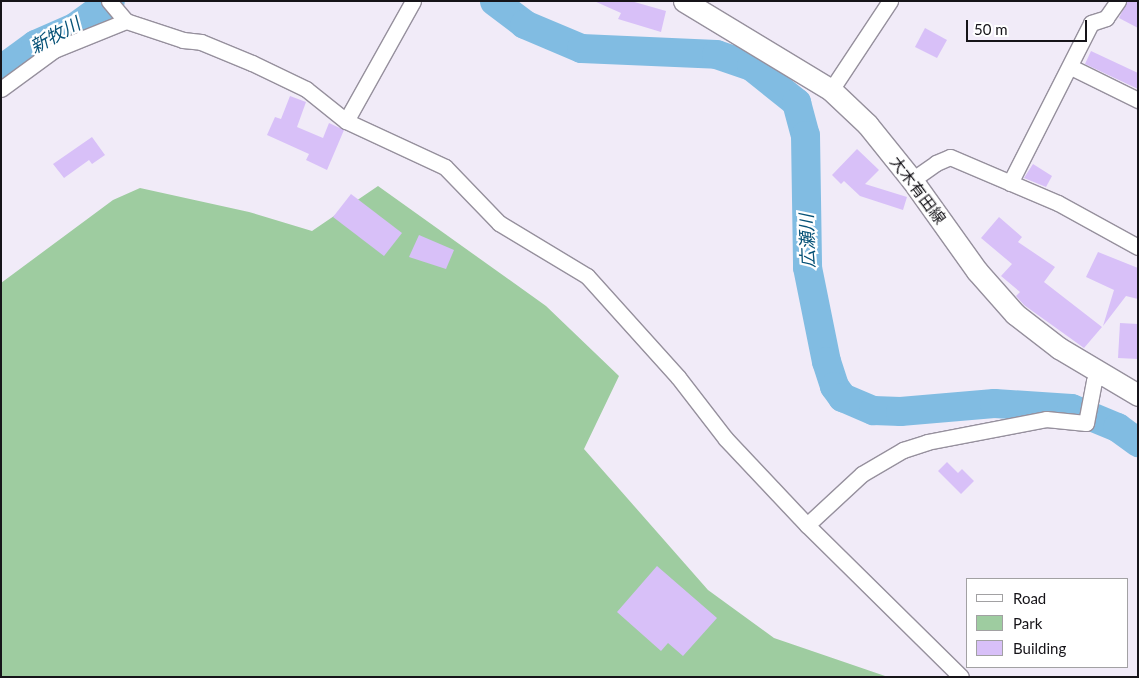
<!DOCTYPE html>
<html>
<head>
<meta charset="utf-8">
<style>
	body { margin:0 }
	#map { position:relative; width:1139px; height:678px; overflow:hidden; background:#f1ebf8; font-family:Lato,"Noto Sans JP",sans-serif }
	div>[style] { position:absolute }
	.green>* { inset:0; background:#9ecca0 }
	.river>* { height:29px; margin:-14.5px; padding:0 14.5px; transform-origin:14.5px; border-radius:14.5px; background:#81bce2 }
	.building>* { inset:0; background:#d8c0f8 }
	.roads { filter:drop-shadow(1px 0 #96909d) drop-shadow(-1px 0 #96909d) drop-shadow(0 1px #96909d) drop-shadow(0 -1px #96909d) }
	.minor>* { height:15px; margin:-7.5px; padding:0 7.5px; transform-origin:7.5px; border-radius:7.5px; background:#fff }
	.secondary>* { height:21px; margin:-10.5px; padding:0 10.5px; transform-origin:10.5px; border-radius:10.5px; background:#fff }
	span { translate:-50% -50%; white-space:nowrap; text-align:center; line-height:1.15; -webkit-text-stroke:4.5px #fff; paint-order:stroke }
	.street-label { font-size:16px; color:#161419 }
	.water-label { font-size:18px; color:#075277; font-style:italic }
	.frame { position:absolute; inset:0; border:2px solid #161419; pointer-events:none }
	.legend { position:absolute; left:966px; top:578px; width:162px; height:90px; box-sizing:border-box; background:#fff; border:1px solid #a2a1a3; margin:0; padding:6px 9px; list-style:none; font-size:15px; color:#161419 }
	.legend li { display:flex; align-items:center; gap:10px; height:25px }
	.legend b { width:25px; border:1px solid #a2a1a3 }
	.scale { position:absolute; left:966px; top:20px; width:121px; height:22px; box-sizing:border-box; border:2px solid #161419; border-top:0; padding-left:6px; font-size:15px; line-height:18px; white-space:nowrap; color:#161419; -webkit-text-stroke:4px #fff; paint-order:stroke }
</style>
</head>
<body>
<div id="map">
	<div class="green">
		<div style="clip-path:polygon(378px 186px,546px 306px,619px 376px,584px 449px,708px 590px,774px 638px,888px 677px,1px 677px,1px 283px,113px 200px,140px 188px,249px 212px,312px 231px)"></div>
	</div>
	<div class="river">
		<div style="left:494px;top:1px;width:38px;rotate:37deg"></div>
		<div style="left:524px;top:24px;width:62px;rotate:22.8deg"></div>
		<div style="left:581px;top:48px;width:135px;rotate:2.5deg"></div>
		<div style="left:716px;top:54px;width:37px;rotate:19deg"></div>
		<div style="left:751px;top:66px;width:58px;rotate:38.7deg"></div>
		<div style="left:796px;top:102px;width:34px;rotate:75deg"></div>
		<div style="left:805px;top:135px;width:132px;rotate:89.1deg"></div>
		<div style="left:807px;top:267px;width:96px;rotate:78.6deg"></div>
		<div style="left:826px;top:361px;width:26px;rotate:72deg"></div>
		<div style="left:834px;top:386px;width:14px;rotate:54deg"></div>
		<div style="left:842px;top:397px;width:34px;rotate:23deg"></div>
		<div style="left:873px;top:410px;width:27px;rotate:2deg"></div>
		<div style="left:900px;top:411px;width:94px;rotate:-4.9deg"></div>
		<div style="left:994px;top:403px;width:77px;rotate:3.7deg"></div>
		<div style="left:1071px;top:408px;width:50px;rotate:22.4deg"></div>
		<div style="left:1117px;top:427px;width:26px;rotate:36deg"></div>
		<div style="left:1px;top:69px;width:42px;rotate:-36.3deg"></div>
		<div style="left:35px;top:44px;width:43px;rotate:-23.6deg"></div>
		<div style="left:74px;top:27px;width:44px;rotate:-35.8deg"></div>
	</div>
	<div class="building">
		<div style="clip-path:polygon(594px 1px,631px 1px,666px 11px,661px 32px,618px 19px,621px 13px)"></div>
		<div style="clip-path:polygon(1127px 1px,1138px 1px,1138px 28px,1119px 18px)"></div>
		<div style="clip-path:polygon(925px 28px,947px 40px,937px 58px,915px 47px)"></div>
		<div style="clip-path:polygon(1091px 51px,1138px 73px,1138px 89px,1085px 64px)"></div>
		<div style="clip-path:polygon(290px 96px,306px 102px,297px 127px,323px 138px,329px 123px,344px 130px,327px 170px,306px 160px,309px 154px,267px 135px,275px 117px,281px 119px)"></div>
		<div style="clip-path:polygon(92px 137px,105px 155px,92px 164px,89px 160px,64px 178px,53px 164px)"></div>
		<div style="clip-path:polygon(857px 149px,879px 170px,865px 184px,907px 197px,903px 210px,860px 196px,844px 181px,841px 184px,832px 175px)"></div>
		<div style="clip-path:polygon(1033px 164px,1052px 176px,1046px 187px,1024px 178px)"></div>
		<div style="clip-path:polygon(351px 194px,402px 233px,384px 256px,333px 217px)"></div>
		<div style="clip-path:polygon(999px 217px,1022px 237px,1018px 242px,1055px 267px,1044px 282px,1102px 327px,1084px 348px,1024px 305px,1016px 296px,1020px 292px,1001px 276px,1012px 264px,981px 238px)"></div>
		<div style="clip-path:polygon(419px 235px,454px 250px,446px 269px,409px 257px)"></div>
		<div style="clip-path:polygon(1098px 252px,1138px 268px,1138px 299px,1126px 296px,1103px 326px,1114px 290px,1086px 277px)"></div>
		<div style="clip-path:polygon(1120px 323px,1138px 324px,1138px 359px,1118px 358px)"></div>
		<div style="clip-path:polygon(947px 462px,958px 473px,962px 469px,974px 481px,961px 494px,938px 471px)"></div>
		<div style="clip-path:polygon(657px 566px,717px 618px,683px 656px,668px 643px,661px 651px,617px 612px)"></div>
	</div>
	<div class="roads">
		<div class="minor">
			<div style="left:109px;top:1px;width:26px;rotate:50deg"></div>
			<div style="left:1071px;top:67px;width:75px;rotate:26.2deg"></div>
			<div style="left:1px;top:89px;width:66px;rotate:-36.3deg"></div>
			<div style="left:54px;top:50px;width:78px;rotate:-21.9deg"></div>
			<div style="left:126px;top:21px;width:60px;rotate:18.4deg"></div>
			<div style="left:183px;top:40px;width:18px;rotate:6deg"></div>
			<div style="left:201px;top:42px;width:55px;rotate:22.4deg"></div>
			<div style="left:252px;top:63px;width:60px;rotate:25.7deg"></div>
			<div style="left:306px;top:89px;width:51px;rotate:38.7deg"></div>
			<div style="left:346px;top:121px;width:109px;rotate:24.9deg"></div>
			<div style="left:445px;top:167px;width:78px;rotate:46deg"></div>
			<div style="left:499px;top:223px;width:103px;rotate:31.1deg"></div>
			<div style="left:587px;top:276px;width:136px;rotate:48deg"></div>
			<div style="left:678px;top:377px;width:78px;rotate:52.3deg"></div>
			<div style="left:726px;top:439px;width:118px;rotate:46.7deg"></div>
			<div style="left:807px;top:525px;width:216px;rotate:44.6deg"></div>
			<div style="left:831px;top:90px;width:107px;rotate:-56.5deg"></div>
			<div style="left:346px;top:121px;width:137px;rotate:-60.8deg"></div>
			<div style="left:912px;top:180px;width:29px;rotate:-35deg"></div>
			<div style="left:936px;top:163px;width:15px;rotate:-23deg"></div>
			<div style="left:950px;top:157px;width:117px;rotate:23.1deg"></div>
			<div style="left:1058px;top:203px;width:91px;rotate:28.8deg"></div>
			<div style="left:1010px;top:183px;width:179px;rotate:-63.1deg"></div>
			<div style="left:1091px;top:23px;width:16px;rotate:-18deg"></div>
			<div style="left:1106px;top:18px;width:21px;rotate:-55deg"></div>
			<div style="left:807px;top:525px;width:75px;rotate:-42.8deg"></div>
			<div style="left:862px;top:474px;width:48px;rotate:-30.3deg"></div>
			<div style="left:903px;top:450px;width:25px;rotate:-18deg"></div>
			<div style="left:927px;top:442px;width:121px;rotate:-10.9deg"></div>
			<div style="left:1046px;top:419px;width:40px;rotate:5.7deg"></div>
			<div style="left:1086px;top:423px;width:43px;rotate:-79.2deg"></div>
			<div style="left:1094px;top:381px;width:11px;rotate:-34deg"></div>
		</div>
		<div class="secondary">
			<div style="left:684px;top:1px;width:172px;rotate:31.2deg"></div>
			<div style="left:831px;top:90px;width:50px;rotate:43.4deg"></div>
			<div style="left:867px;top:124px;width:72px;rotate:51.2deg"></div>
			<div style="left:912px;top:180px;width:112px;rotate:54.5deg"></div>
			<div style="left:977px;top:271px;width:57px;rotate:48.5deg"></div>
			<div style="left:1015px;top:314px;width:56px;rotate:37.7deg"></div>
			<div style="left:1059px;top:348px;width:92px;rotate:30.7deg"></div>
		</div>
	</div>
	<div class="street-label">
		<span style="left:918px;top:190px;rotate:53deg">大木有田線</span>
	</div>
	<div class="water-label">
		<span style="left:55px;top:35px;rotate:-29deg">新牧川</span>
		<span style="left:807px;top:241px;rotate:-92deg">広瀬川</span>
	</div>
	<div class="frame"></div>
	<ul class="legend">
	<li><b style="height:6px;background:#fff"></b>Road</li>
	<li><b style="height:14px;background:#9ecca0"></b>Park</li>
	<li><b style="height:14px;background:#d8c0f8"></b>Building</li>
	</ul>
	<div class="scale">50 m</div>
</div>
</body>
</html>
